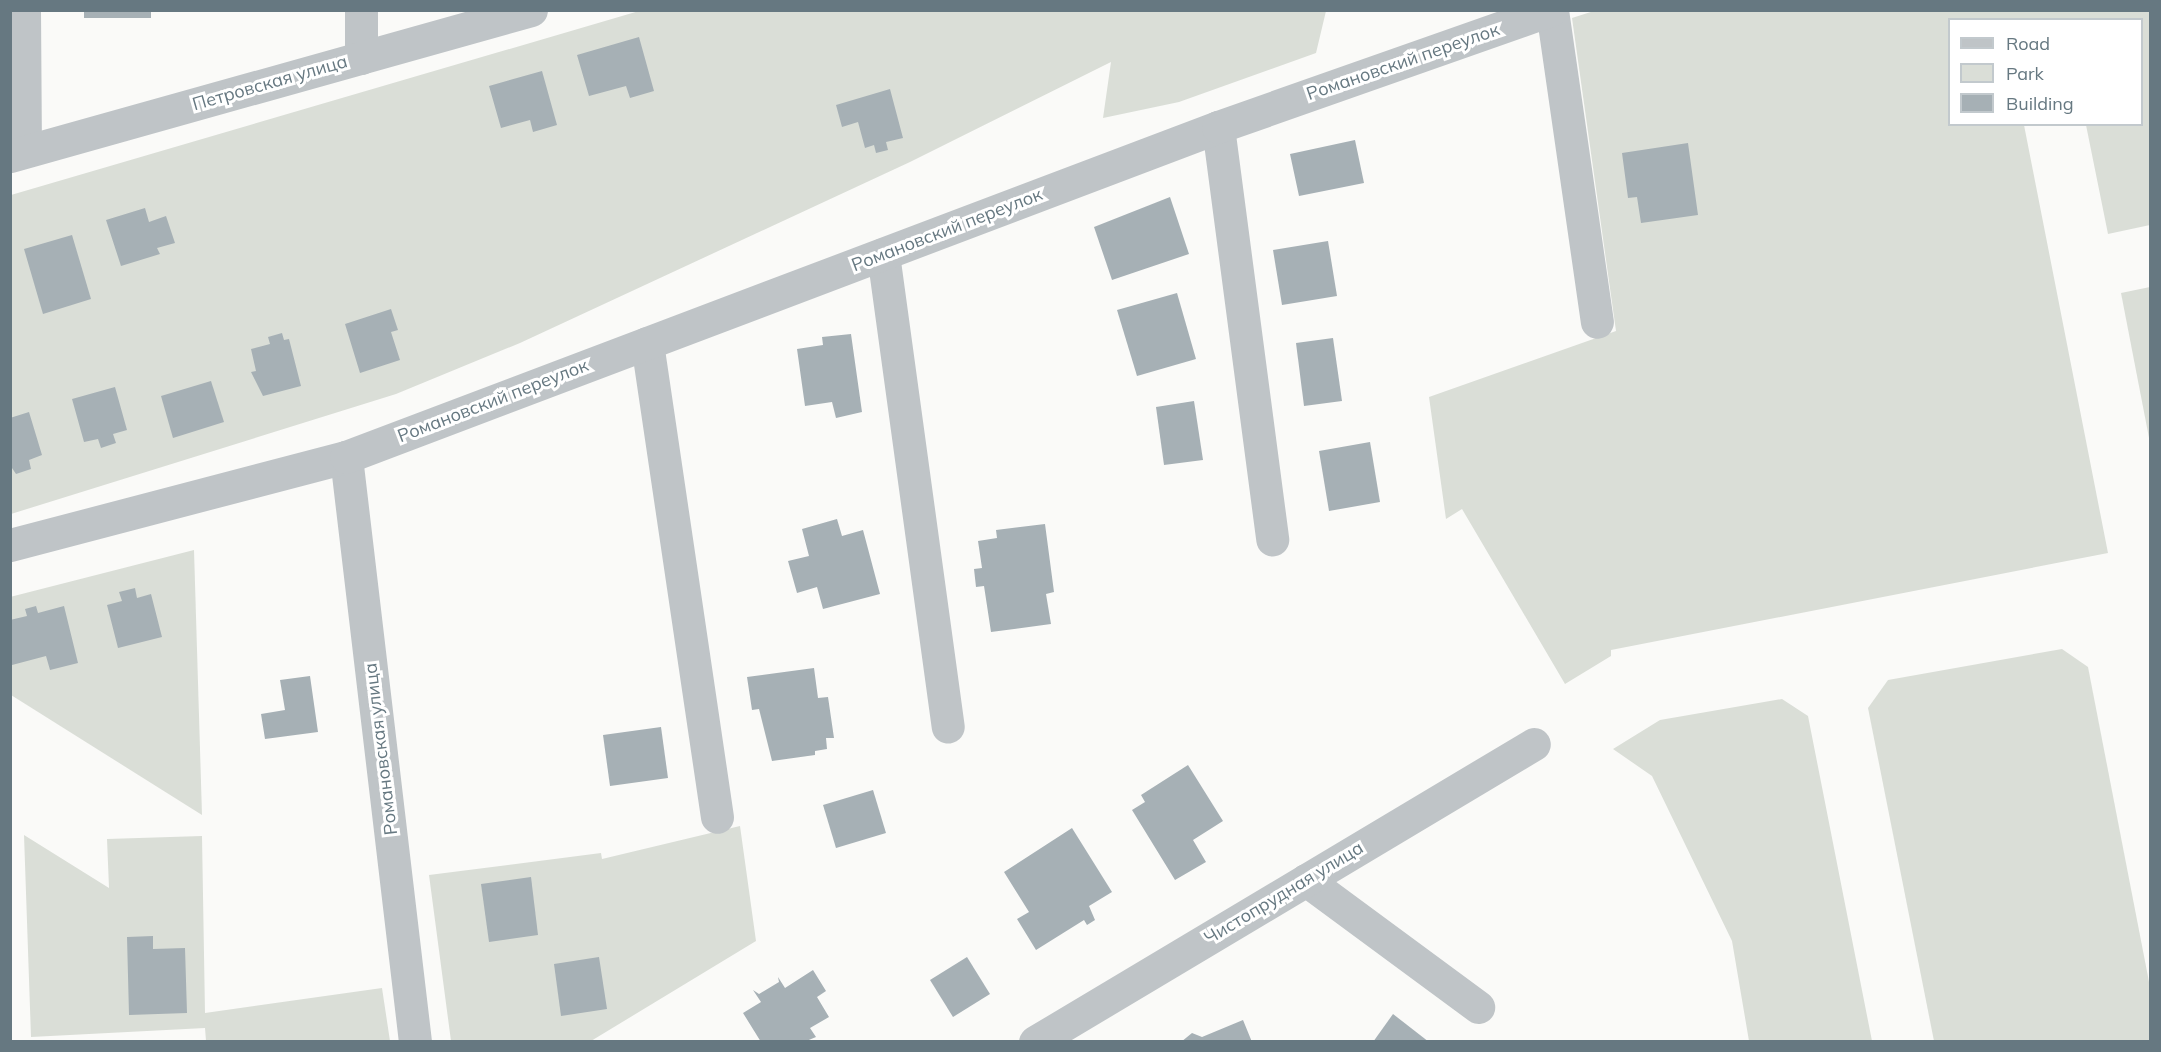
<!DOCTYPE html>
<html>
<head>
<meta charset="utf-8">
<style>
	body { margin:0 }
	#map { position:relative; width:2161px; height:1052px; overflow:hidden; background:#fafaf8; font-family:Mulish,sans-serif }
	div>[style] { position:absolute }
	.green>* { inset:0; background:#daded7 }
	.building>* { inset:0; background:#a6b0b5 }
	.minor>* { height:33px; margin:-16.5px; padding:0 16.5px; transform-origin:16.5px; border-radius:16.5px; background:#bfc4c7 }
	span { translate:-50% -50%; white-space:nowrap; text-align:center; line-height:1.15; -webkit-text-stroke:6px #fff; paint-order:stroke }
	.street-label { font-size:18px; color:#667881 }
	.frame { position:absolute; inset:0; border:12px solid #667881; pointer-events:none }
	.legend { position:absolute; left:1948px; top:18px; width:195px; height:108px; box-sizing:border-box; background:#fff; border:2px solid #c2c9cd; margin:0; padding:8px 10px; list-style:none; font-size:18px; color:#667881 }
	.legend li { display:flex; align-items:center; gap:12px; height:30px }
	.legend b { width:30px; border:2px solid #c2c9cd }
</style>
</head>
<body>
<div id="map">
	<div class="green">
		<div style="clip-path:polygon(1597px 10px,2150px 11px,2150px 225px,2108px 234px,2086px 125px,2142px 124px,2142px 20px,1950px 20px,1950px 124px,2024px 125px,2108px 553px,1611px 650px,1611px 656px,1565px 684px,1462px 509px,1446px 519px,1429px 397px,1616px 331px,1572px 18px)"></div>
		<div style="clip-path:polygon(639px 11px,1326px 11px,1316px 53px,1179px 102px,1103px 118px,1111px 62px,910px 162px,520px 343px,396px 394px,11px 514px,11px 195px)"></div>
		<div style="clip-path:polygon(2150px 287px,2150px 443px,2121px 293px)"></div>
		<div style="clip-path:polygon(194px 550px,202px 815px,11px 695px,10px 597px)"></div>
		<div style="clip-path:polygon(2062px 649px,2088px 667px,2150px 987px,2150px 1041px,1934px 1041px,1868px 708px,1888px 680px)"></div>
		<div style="clip-path:polygon(1782px 699px,1808px 716px,1872px 1041px,1749px 1041px,1732px 941px,1652px 776px,1613px 749px,1660px 720px)"></div>
		<div style="clip-path:polygon(740px 826px,756px 941px,591px 1041px,451px 1041px,429px 875px,601px 853px,602px 859px)"></div>
		<div style="clip-path:polygon(24px 835px,109px 888px,107px 839px,202px 836px,205px 1013px,382px 988px,390px 1041px,206px 1041px,205px 1028px,31px 1037px)"></div>
	</div>
	<div class="building">
		<div style="clip-path:polygon(84px 10px,151px 10px,151px 18px,84px 18px)"></div>
		<div style="clip-path:polygon(639px 37px,654px 91px,630px 98px,626px 86px,589px 96px,577px 55px)"></div>
		<div style="clip-path:polygon(542px 71px,557px 125px,533px 132px,530px 120px,501px 128px,489px 86px)"></div>
		<div style="clip-path:polygon(890px 89px,903px 138px,886px 142px,888px 150px,876px 153px,874px 145px,865px 148px,858px 122px,842px 127px,836px 105px)"></div>
		<div style="clip-path:polygon(1355px 140px,1364px 183px,1299px 196px,1290px 154px)"></div>
		<div style="clip-path:polygon(1688px 143px,1698px 215px,1641px 223px,1637px 197px,1628px 198px,1622px 153px)"></div>
		<div style="clip-path:polygon(1170px 197px,1189px 254px,1112px 280px,1094px 227px)"></div>
		<div style="clip-path:polygon(145px 208px,149px 222px,166px 216px,175px 243px,157px 248px,160px 254px,121px 266px,106px 220px)"></div>
		<div style="clip-path:polygon(72px 235px,91px 299px,43px 314px,24px 249px)"></div>
		<div style="clip-path:polygon(1328px 241px,1337px 296px,1282px 305px,1273px 250px)"></div>
		<div style="clip-path:polygon(1177px 293px,1196px 359px,1137px 376px,1117px 310px)"></div>
		<div style="clip-path:polygon(391px 309px,398px 330px,391px 332px,400px 360px,360px 373px,345px 324px)"></div>
		<div style="clip-path:polygon(282px 333px,284px 340px,289px 339px,301px 386px,263px 396px,251px 372px,256px 371px,251px 349px,270px 344px,268px 337px)"></div>
		<div style="clip-path:polygon(851px 334px,862px 412px,836px 418px,832px 402px,805px 406px,797px 349px,823px 345px,822px 337px)"></div>
		<div style="clip-path:polygon(1333px 338px,1342px 401px,1304px 406px,1296px 343px)"></div>
		<div style="clip-path:polygon(211px 381px,224px 422px,173px 438px,161px 396px)"></div>
		<div style="clip-path:polygon(115px 387px,127px 430px,113px 434px,116px 443px,101px 448px,98px 439px,84px 442px,72px 399px)"></div>
		<div style="clip-path:polygon(1194px 401px,1203px 460px,1164px 465px,1156px 407px)"></div>
		<div style="clip-path:polygon(29px 412px,42px 455px,29px 460px,31px 469px,16px 474px,10px 465px,10px 418px)"></div>
		<div style="clip-path:polygon(1370px 442px,1380px 502px,1329px 511px,1319px 451px)"></div>
		<div style="clip-path:polygon(837px 519px,842px 536px,863px 530px,880px 594px,823px 609px,817px 587px,797px 593px,788px 561px,809px 556px,802px 529px)"></div>
		<div style="clip-path:polygon(1045px 524px,1054px 592px,1046px 594px,1051px 624px,991px 632px,984px 586px,976px 587px,974px 569px,982px 568px,978px 541px,997px 538px,996px 530px)"></div>
		<div style="clip-path:polygon(135px 588px,137px 598px,151px 594px,162px 637px,118px 648px,107px 605px,122px 601px,119px 592px)"></div>
		<div style="clip-path:polygon(36px 606px,38px 613px,64px 606px,78px 663px,50px 670px,46px 656px,12px 665px,10px 620px,27px 616px,25px 609px)"></div>
		<div style="clip-path:polygon(814px 668px,818px 698px,828px 697px,834px 738px,826px 738px,827px 749px,815px 751px,815px 755px,772px 761px,759px 709px,752px 710px,747px 677px)"></div>
		<div style="clip-path:polygon(310px 676px,318px 732px,265px 739px,261px 714px,285px 710px,280px 680px)"></div>
		<div style="clip-path:polygon(661px 727px,668px 778px,610px 786px,603px 735px)"></div>
		<div style="clip-path:polygon(1188px 765px,1223px 821px,1193px 840px,1206px 862px,1175px 880px,1132px 810px,1145px 802px,1141px 795px)"></div>
		<div style="clip-path:polygon(873px 790px,886px 833px,836px 848px,823px 805px)"></div>
		<div style="clip-path:polygon(1072px 828px,1112px 892px,1089px 906px,1095px 920px,1087px 925px,1084px 920px,1036px 950px,1017px 919px,1029px 912px,1004px 872px)"></div>
		<div style="clip-path:polygon(531px 877px,538px 935px,489px 942px,481px 884px)"></div>
		<div style="clip-path:polygon(153px 936px,153px 949px,185px 948px,187px 1013px,129px 1015px,127px 937px)"></div>
		<div style="clip-path:polygon(599px 957px,607px 1009px,561px 1016px,554px 964px)"></div>
		<div style="clip-path:polygon(967px 957px,990px 994px,953px 1017px,930px 980px)"></div>
		<div style="clip-path:polygon(813px 970px,826px 991px,817px 997px,829px 1017px,810px 1028px,816px 1037px,804px 1042px,761px 1042px,743px 1013px,761px 1002px,753px 990px,759px 994px,779px 982px,778px 977px,785px 988px)"></div>
		<div style="clip-path:polygon(1393px 1014px,1429px 1042px,1373px 1042px)"></div>
		<div style="clip-path:polygon(1243px 1020px,1252px 1042px,1181px 1042px,1192px 1033px,1202px 1037px)"></div>
	</div>
	<div class="minor">
		<div style="left:24px;top:10px;width:141px;rotate:89.6deg"></div>
		<div style="left:1552px;top:10px;width:315px;rotate:81.8deg"></div>
		<div style="left:361px;top:58px;width:48px;rotate:-90deg"></div>
		<div style="left:1218px;top:127px;width:416px;rotate:82.5deg"></div>
		<div style="left:10px;top:156px;width:541px;rotate:-15.65deg"></div>
		<div style="left:883px;top:254px;width:477px;rotate:82.2deg"></div>
		<div style="left:647px;top:343px;width:479px;rotate:81.6deg"></div>
		<div style="left:346px;top:457px;width:589px;rotate:83.27deg"></div>
		<div style="left:10px;top:545px;width:347px;rotate:-14.7deg"></div>
		<div style="left:346px;top:457px;width:932px;rotate:-20.73deg"></div>
		<div style="left:1218px;top:127px;width:353px;rotate:-19.4deg"></div>
		<div style="left:1306px;top:880px;width:214px;rotate:36.4deg"></div>
		<div style="left:1035px;top:1042px;width:581px;rotate:-30.85deg"></div>
	</div>
	<div class="street-label">
		<span style="left:1403px;top:62px;rotate:-19deg">Романовский переулок</span>
		<span style="left:270px;top:83px;rotate:-16deg">Петровская улица</span>
		<span style="left:947px;top:230px;rotate:-21deg">Романовский переулок</span>
		<span style="left:493px;top:401px;rotate:-21deg">Романовский переулок</span>
		<span style="left:381px;top:749px;rotate:-97deg">Романовская улица</span>
		<span style="left:1284px;top:893px;rotate:-31deg">Чистопрудная улица</span>
	</div>
	<div class="frame"></div>
	<ul class="legend">
	<li><b style="height:8px;background:#bfc4c7"></b>Road</li>
	<li><b style="height:16px;background:#daded7"></b>Park</li>
	<li><b style="height:16px;background:#a6b0b5"></b>Building</li>
	</ul>
</div>
</body>
</html>
